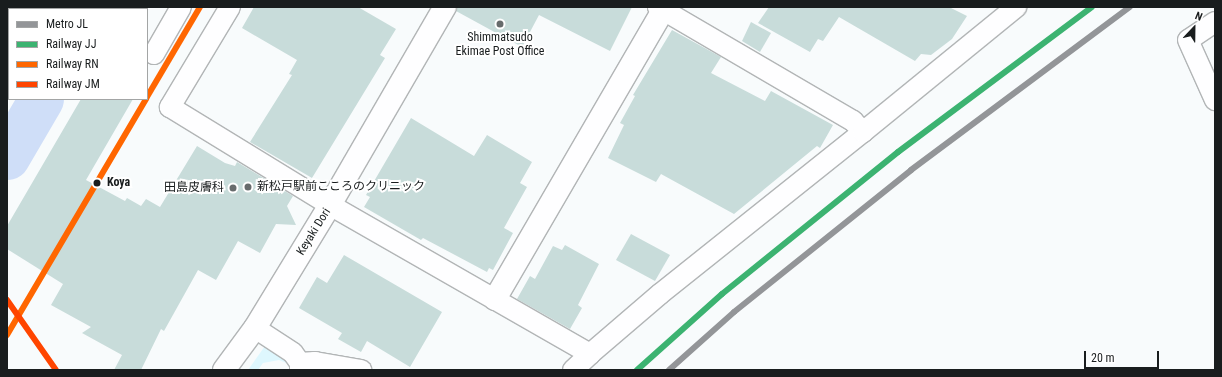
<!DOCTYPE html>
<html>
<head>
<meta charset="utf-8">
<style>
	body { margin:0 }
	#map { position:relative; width:1222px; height:377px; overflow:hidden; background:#f8fbfc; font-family:"Roboto Condensed","Noto Sans JP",sans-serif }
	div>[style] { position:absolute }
	.green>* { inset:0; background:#def7fe }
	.river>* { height:45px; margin:-22.5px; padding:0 22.5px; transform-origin:22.5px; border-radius:22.5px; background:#cfdef8 }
	.building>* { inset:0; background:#c8dcda }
	.roads { filter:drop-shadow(1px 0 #b2b5b6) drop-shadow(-1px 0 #b2b5b6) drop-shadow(0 1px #b2b5b6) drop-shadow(0 -1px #b2b5b6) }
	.minor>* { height:20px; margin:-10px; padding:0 10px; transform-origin:10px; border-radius:10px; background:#fefeff }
	.tertiary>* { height:22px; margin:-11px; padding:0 11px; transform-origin:11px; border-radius:11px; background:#fefeff }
	.rail-1>* { height:6px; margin:-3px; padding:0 3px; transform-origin:3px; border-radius:3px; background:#3cb371 }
	.rail-2>* { height:6px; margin:-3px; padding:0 3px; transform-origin:3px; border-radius:3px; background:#f60 }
	.rail-3>* { height:6px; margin:-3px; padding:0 3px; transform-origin:3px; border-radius:3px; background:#ff4500 }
	.metro-1>* { height:6px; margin:-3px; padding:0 3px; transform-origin:3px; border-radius:3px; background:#939598 }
	.dots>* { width:11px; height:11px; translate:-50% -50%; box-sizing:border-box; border:2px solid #fff; border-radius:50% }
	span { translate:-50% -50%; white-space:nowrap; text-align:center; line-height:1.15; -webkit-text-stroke:4px #fff; paint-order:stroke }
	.poi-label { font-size:12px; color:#191d1e }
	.left { translate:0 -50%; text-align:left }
	.right { translate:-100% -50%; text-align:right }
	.stop-label { font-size:12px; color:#191d1e; font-weight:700 }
	.street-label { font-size:12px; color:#191d1e }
	.frame { position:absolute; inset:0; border:8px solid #191d1e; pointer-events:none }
	.legend { position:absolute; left:8px; top:8px; width:140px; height:92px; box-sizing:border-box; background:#fff; border:1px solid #a3a5a5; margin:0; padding:5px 7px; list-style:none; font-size:12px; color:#191d1e }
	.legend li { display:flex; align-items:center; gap:8px; height:20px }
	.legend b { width:20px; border:1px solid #a3a5a5 }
	.north { position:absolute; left:1174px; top:8px; width:40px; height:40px; -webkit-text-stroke:3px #fff; paint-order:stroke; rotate:22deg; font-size:11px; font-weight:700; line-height:16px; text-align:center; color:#191d1e }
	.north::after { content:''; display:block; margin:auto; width:14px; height:18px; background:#191d1e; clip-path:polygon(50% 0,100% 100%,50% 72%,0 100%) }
	.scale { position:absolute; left:1084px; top:351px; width:75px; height:18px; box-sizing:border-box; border:2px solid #191d1e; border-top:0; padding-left:5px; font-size:12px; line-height:14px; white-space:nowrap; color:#191d1e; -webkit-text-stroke:3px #fff; paint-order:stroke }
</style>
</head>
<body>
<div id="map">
	<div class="green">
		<div style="clip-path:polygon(265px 346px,280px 351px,291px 365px,279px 360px,263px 363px,258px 370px,248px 370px)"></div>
	</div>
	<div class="river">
		<div style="left:94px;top:9px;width:2px;rotate:-63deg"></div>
		<div style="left:7px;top:157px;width:67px;rotate:-59.6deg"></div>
	</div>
	<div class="building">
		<div style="clip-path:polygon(254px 7px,358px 7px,396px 29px,380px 55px,385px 58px,312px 178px,250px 142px,292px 75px,289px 74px,297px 60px,242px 28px)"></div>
		<div style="clip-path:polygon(457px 7px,632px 7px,610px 51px,539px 15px,522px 47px,456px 11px)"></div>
		<div style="clip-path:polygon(769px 7px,949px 7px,967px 16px,952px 39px,931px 55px,921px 54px,915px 61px,839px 17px,823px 41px,818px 39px,810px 52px,758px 23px)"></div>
		<div style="clip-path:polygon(751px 22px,771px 33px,760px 52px,742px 41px)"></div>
		<div style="clip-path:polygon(672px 30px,721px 57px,711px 73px,765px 101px,771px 91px,833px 125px,820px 148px,817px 146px,734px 214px,661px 174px,656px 182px,608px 158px,624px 125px,620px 123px,635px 96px,633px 95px)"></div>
		<div style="clip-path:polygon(81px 99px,133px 99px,86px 180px,125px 201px,127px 198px,141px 206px,146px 199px,160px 207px,197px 146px,225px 163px,235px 166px,237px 162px,293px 196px,287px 206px,296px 225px,276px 224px,260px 253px,238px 241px,216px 280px,198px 270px,164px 331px,161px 329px,141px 370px,114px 370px,122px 355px,82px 333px,91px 327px,51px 305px,63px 284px,7px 249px,7px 226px)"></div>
		<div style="clip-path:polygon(411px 118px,474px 156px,487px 135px,532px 162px,520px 183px,527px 187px,504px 228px,513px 233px,493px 270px,489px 268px,487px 272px,423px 238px,421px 240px,364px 207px,370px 197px,366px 195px)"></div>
		<div style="clip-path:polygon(631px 234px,670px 255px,655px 281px,616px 260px)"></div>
		<div style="clip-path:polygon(565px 245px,599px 264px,578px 305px,582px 308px,570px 329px,517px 299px,530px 276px,535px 279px,553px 246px,562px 250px)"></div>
		<div style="clip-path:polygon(344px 255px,442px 312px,410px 367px,367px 341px,361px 352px,338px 339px,342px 333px,299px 308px,317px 277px,327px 283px)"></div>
	</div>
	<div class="roads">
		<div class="minor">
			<div style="left:230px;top:7px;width:117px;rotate:121deg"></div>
			<div style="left:170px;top:107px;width:188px;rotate:31.5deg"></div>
			<div style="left:330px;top:205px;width:300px;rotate:29.8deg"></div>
			<div style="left:590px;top:354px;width:92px;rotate:-40.6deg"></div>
			<div style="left:660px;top:294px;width:260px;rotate:-38.6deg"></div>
			<div style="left:863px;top:132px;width:15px;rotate:-132deg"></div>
			<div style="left:853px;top:121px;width:226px;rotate:-149.7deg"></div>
			<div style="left:42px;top:9px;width:2px;rotate:-63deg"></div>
			<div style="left:1215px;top:22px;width:32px;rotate:146deg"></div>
			<div style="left:1188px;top:40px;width:66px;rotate:65.8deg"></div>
			<div style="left:7px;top:31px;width:3px;rotate:45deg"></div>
			<div style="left:154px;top:54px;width:54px;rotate:-60.1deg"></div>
			<div style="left:7px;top:68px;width:4px;rotate:-63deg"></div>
			<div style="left:863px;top:132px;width:198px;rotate:-39.2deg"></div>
			<div style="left:255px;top:328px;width:45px;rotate:33.3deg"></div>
			<div style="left:293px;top:353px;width:12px;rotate:55deg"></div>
			<div style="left:300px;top:363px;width:7px;rotate:90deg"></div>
			<div style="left:300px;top:363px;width:15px;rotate:-4deg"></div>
			<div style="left:315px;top:362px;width:47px;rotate:9.9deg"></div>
			<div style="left:573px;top:370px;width:23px;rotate:-43deg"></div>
		</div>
		<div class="tertiary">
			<div style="left:495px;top:299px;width:338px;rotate:-59.8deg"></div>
			<div style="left:224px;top:370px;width:52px;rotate:-53.6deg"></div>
			<div style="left:255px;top:328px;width:144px;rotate:-58.6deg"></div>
			<div style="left:330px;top:205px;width:229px;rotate:-59.9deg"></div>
		</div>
	</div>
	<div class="rail-1">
		<div style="left:637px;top:370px;width:114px;rotate:-41.8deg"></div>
		<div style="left:722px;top:294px;width:226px;rotate:-38.9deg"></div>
		<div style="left:898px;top:152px;width:242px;rotate:-36.8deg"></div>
	</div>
	<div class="rail-2">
		<div style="left:147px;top:97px;width:104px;rotate:-59.5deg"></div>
		<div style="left:7px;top:335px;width:274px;rotate:-59.5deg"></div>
	</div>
	<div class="rail-3">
		<div style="left:7px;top:300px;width:85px;rotate:55deg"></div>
	</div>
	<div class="metro-1">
		<div style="left:669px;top:370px;width:87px;rotate:-41.7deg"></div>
		<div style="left:734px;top:312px;width:227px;rotate:-38.7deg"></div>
		<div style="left:911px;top:170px;width:273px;rotate:-36.7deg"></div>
	</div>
	<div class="dots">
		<div style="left:500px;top:24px;background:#676b6c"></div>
		<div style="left:97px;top:183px;background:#191d1e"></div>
		<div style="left:248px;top:187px;background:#676b6c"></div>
		<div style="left:233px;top:188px;background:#676b6c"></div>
	</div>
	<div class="poi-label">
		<span style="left:500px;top:45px">Shimmatsudo<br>Ekimae Post Office</span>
		<span class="left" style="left:257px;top:187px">新松戸駅前こころのクリニック</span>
		<span class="right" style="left:224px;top:188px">田島皮膚科</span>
	</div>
	<div class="stop-label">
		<span class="left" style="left:107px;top:183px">Koya</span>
	</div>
	<div class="street-label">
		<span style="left:314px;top:232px;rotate:-58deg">Keyaki Dori</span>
	</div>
	<div class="frame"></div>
	<ul class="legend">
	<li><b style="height:5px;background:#939598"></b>Metro JL</li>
	<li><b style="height:5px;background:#3cb371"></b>Railway JJ</li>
	<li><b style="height:5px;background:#f60"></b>Railway RN</li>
	<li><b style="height:5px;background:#ff4500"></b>Railway JM</li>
	</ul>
	<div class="north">N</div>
	<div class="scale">20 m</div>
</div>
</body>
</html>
